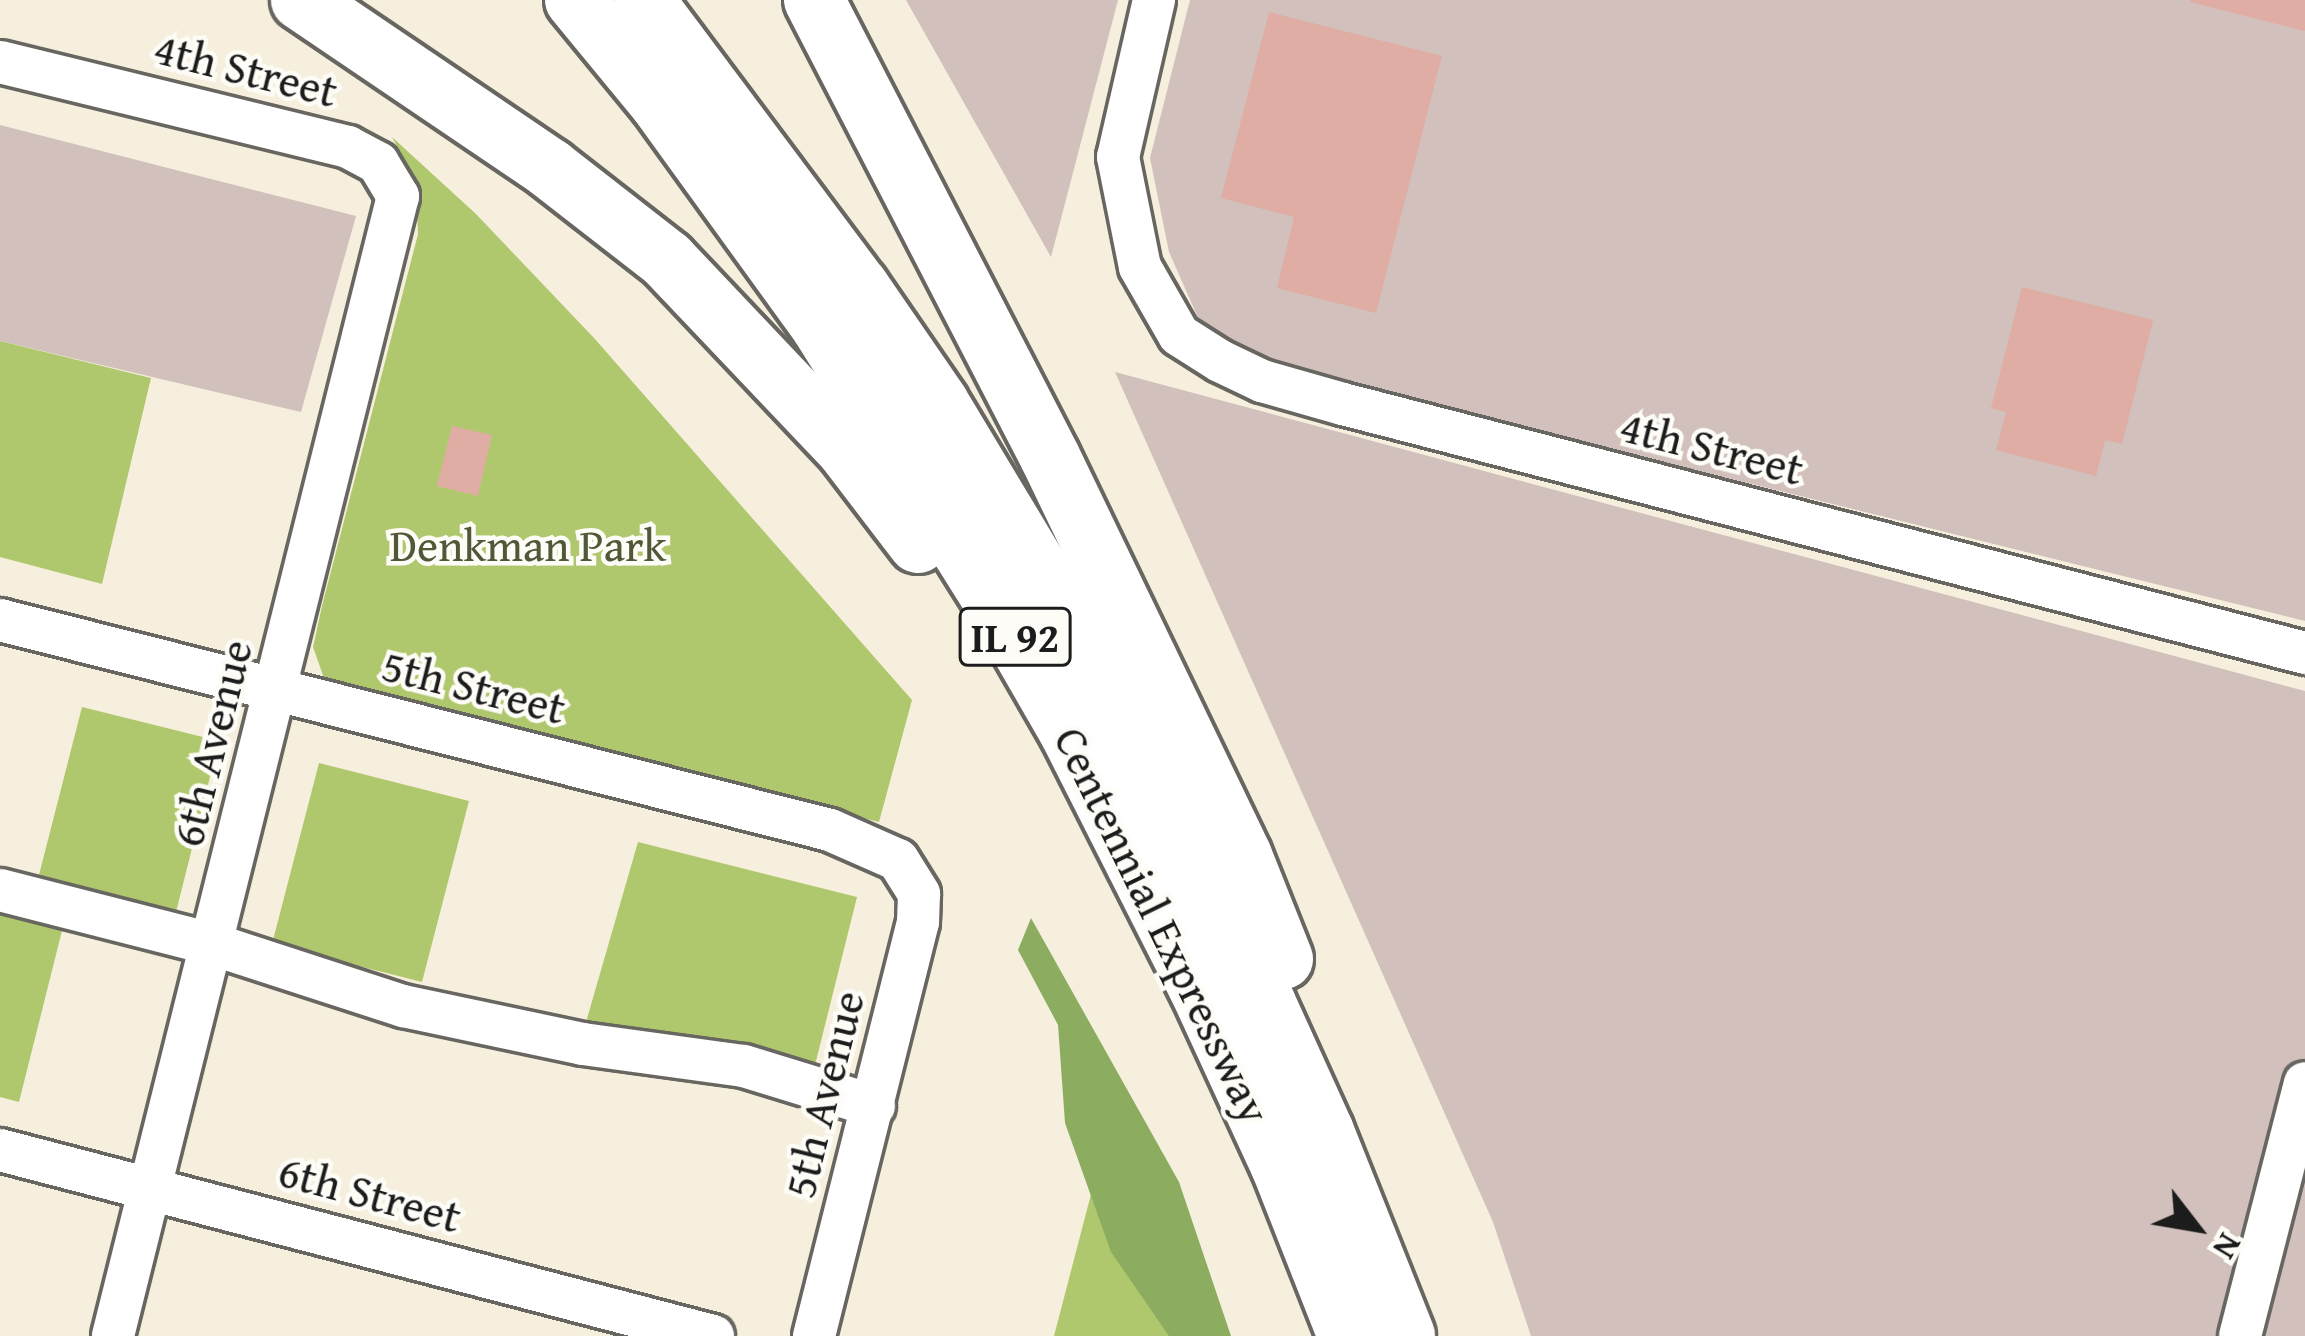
<!DOCTYPE html>
<html>
<head>
<meta charset="utf-8">
<style>
	body { margin:0 }
	#map { position:relative; width:2305px; height:1336px; overflow:hidden; background:#f6efdd; font-family:"Gentium Book Plus",serif }
	div>[style] { position:absolute }
	.industrial>* { inset:0; background:#d1c0bc }
	.green>* { inset:0; background:#b0c86d }
	.forest>* { inset:0; background:#8cac60 }
	.building>* { inset:0; background:#dfada3 }
	.roads { filter:drop-shadow(3px 0 #686660) drop-shadow(-3px 0 #686660) drop-shadow(0 3px #686660) drop-shadow(0 -3px #686660) }
	.minor>* { height:42px; margin:-21px; padding:0 21px; transform-origin:21px; border-radius:21px; background:#fff }
	.highway>* { height:60px; margin:-30px; padding:0 30px; transform-origin:30px; border-radius:30px; background:#fff }
	span { translate:-50% -50%; white-space:nowrap; text-align:center; line-height:1.15; -webkit-text-stroke:9px #fdfcf7; paint-order:stroke }
	.shield-label span { padding:3px 9px; background:#fdfcf7; border:3px solid; border-radius:9px; -webkit-text-stroke-width:0 }
	.shield-label { font-size:42px; color:#1c1c1c; font-weight:700 }
	.street-label { font-size:45px; color:#1c1c1c }
	.park-label { font-size:45px; color:#505838 }
	.north { position:absolute; left:2137px; top:1168px; width:120px; height:120px; -webkit-text-stroke:9px #fdfcf7; paint-order:stroke; rotate:121deg; font-size:33px; font-weight:700; line-height:48px; text-align:center; color:#1c1c1c }
	.north::after { content:''; display:block; margin:auto; width:42px; height:54px; background:#1c1c1c; clip-path:polygon(50% 0,100% 100%,50% 72%,0 100%) }
</style>
</head>
<body>
<div id="map">
	<div class="industrial">
		<div style="clip-path:polygon(906px 0,1118px 0,1051px 257px)"></div>
		<div style="clip-path:polygon(1190px 0,2305px 0,2305px 621px,1259px 362px,1199px 320px,1169px 252px,1150px 158px)"></div>
		<div style="clip-path:polygon(0 125px,356px 216px,301px 412px,0 341px)"></div>
		<div style="clip-path:polygon(1115px 372px,2305px 691px,2305px 1336px,1531px 1336px,1493px 1222px)"></div>
	</div>
	<div class="green">
		<div style="clip-path:polygon(392px 137px,476px 214px,594px 338px,912px 700px,879px 822px,353px 691px,324px 678px,313px 647px,322px 606px,418px 234px,416px 183px)"></div>
		<div style="clip-path:polygon(0 341px,151px 378px,102px 584px,0 557px)"></div>
		<div style="clip-path:polygon(82px 707px,219px 741px,173px 924px,70px 899px,19px 1102px,0 1097px,0 908px,29px 914px)"></div>
		<div style="clip-path:polygon(319px 763px,469px 801px,422px 982px,272px 944px)"></div>
		<div style="clip-path:polygon(638px 842px,857px 897px,812px 1077px,584px 1029px)"></div>
		<div style="clip-path:polygon(1096px 1175px,1228px 1336px,1054px 1336px)"></div>
	</div>
	<div class="forest">
		<div style="clip-path:polygon(1031px 918px,1179px 1182px,1231px 1336px,1169px 1336px,1111px 1252px,1065px 1123px,1058px 1025px,1018px 950px)"></div>
	</div>
	<div class="building">
		<div style="clip-path:polygon(2190px 0,2305px 0,2305px 31px,2190px 2px)"></div>
		<div style="clip-path:polygon(1269px 12px,1442px 56px,1376px 313px,1277px 288px,1294px 217px,1221px 198px)"></div>
		<div style="clip-path:polygon(2022px 287px,2153px 320px,2122px 444px,2105px 440px,2096px 476px,1996px 450px,2006px 412px,1991px 408px)"></div>
		<div style="clip-path:polygon(452px 426px,492px 435px,478px 496px,437px 486px)"></div>
	</div>
	<div class="roads">
		<div class="minor">
			<div style="left:1154px;top:0;width:161px;rotate:102.9deg"></div>
			<div style="left:1118px;top:157px;width:112px;rotate:78.7deg"></div>
			<div style="left:1140px;top:267px;width:78px;rotate:60.2deg"></div>
			<div style="left:1179px;top:335px;width:49px;rotate:32.4deg"></div>
			<div style="left:1220px;top:361px;width:47px;rotate:25.5deg"></div>
			<div style="left:1262px;top:381px;width:84px;rotate:15.9deg"></div>
			<div style="left:1343px;top:404px;width:994px;rotate:14.51deg"></div>
			<div style="left:0;top:62px;width:358px;rotate:13.7deg"></div>
			<div style="left:348px;top:147px;width:34px;rotate:28deg"></div>
			<div style="left:378px;top:163px;width:39px;rotate:59deg"></div>
			<div style="left:398px;top:196px;width:1175px;rotate:104.04deg"></div>
			<div style="left:0;top:620px;width:856px;rotate:14.2deg"></div>
			<div style="left:830px;top:830px;width:74px;rotate:23.8deg"></div>
			<div style="left:898px;top:860px;width:40px;rotate:58deg"></div>
			<div style="left:919px;top:894px;width:28px;rotate:92deg"></div>
			<div style="left:918px;top:922px;width:427px;rotate:104.1deg"></div>
			<div style="left:0;top:890px;width:219px;rotate:14.3deg"></div>
			<div style="left:212px;top:944px;width:201px;rotate:18deg"></div>
			<div style="left:403px;top:1006px;width:184px;rotate:11.9deg"></div>
			<div style="left:583px;top:1044px;width:162px;rotate:7.8deg"></div>
			<div style="left:744px;top:1066px;width:136px;rotate:17.1deg"></div>
			<div style="left:0;top:1150px;width:737px;rotate:14.62deg"></div>
			<div style="left:2240px;top:1336px;width:261px;rotate:-75.6deg"></div>
		</div>
		<div class="highway">
			<div style="left:301px;top:0;width:300px;rotate:34.1deg"></div>
			<div style="left:549px;top:168px;width:150px;rotate:37.9deg"></div>
			<div style="left:667px;top:260px;width:262px;rotate:46.5deg"></div>
			<div style="left:847px;top:450px;width:117px;rotate:52.6deg"></div>
			<div style="left:575px;top:0;width:132px;rotate:50.5deg"></div>
			<div style="left:659px;top:102px;width:276px;rotate:54.1deg"></div>
			<div style="left:821px;top:326px;width:339px;rotate:57.9deg"></div>
			<div style="left:1001px;top:613px;width:138px;rotate:60.1deg"></div>
			<div style="left:1070px;top:733px;width:286px;rotate:63.2deg"></div>
			<div style="left:1199px;top:988px;width:196px;rotate:65.3deg"></div>
			<div style="left:1281px;top:1166px;width:183px;rotate:68.5deg"></div>
			<div style="left:644px;top:0;width:359px;rotate:53.2deg"></div>
			<div style="left:859px;top:287px;width:140px;rotate:55.5deg"></div>
			<div style="left:938px;top:402px;width:198px;rotate:59deg"></div>
			<div style="left:1040px;top:572px;width:206px;rotate:60.7deg"></div>
			<div style="left:1141px;top:752px;width:281px;rotate:63.6deg"></div>
			<div style="left:1266px;top:1004px;width:141px;rotate:65.6deg"></div>
			<div style="left:1324px;top:1132px;width:219px;rotate:68.3deg"></div>
			<div style="left:814px;top:0;width:514px;rotate:62.69deg"></div>
			<div style="left:1050px;top:457px;width:443px;rotate:64.3deg"></div>
			<div style="left:1242px;top:856px;width:111px;rotate:68.3deg"></div>
		</div>
	</div>
	<div class="shield-label">
		<span style="left:1015px;top:637px">IL 92</span>
	</div>
	<div class="street-label">
		<span style="left:246px;top:69px;rotate:14deg">4th Street</span>
		<span style="left:1712px;top:447px;rotate:14deg">4th Street</span>
		<span style="left:474px;top:686px;rotate:14deg">5th Street</span>
		<span style="left:211px;top:743px;rotate:-76deg">6th Avenue</span>
		<span style="left:1163px;top:925px;rotate:64deg">Centennial Expressway</span>
		<span style="left:823px;top:1094px;rotate:-76deg">5th Avenue</span>
		<span style="left:370px;top:1193px;rotate:15deg">6th Street</span>
	</div>
	<div class="park-label">
		<span style="left:528px;top:545px">Denkman Park</span>
	</div>
	<div class="north">N</div>
</div>
</body>
</html>
